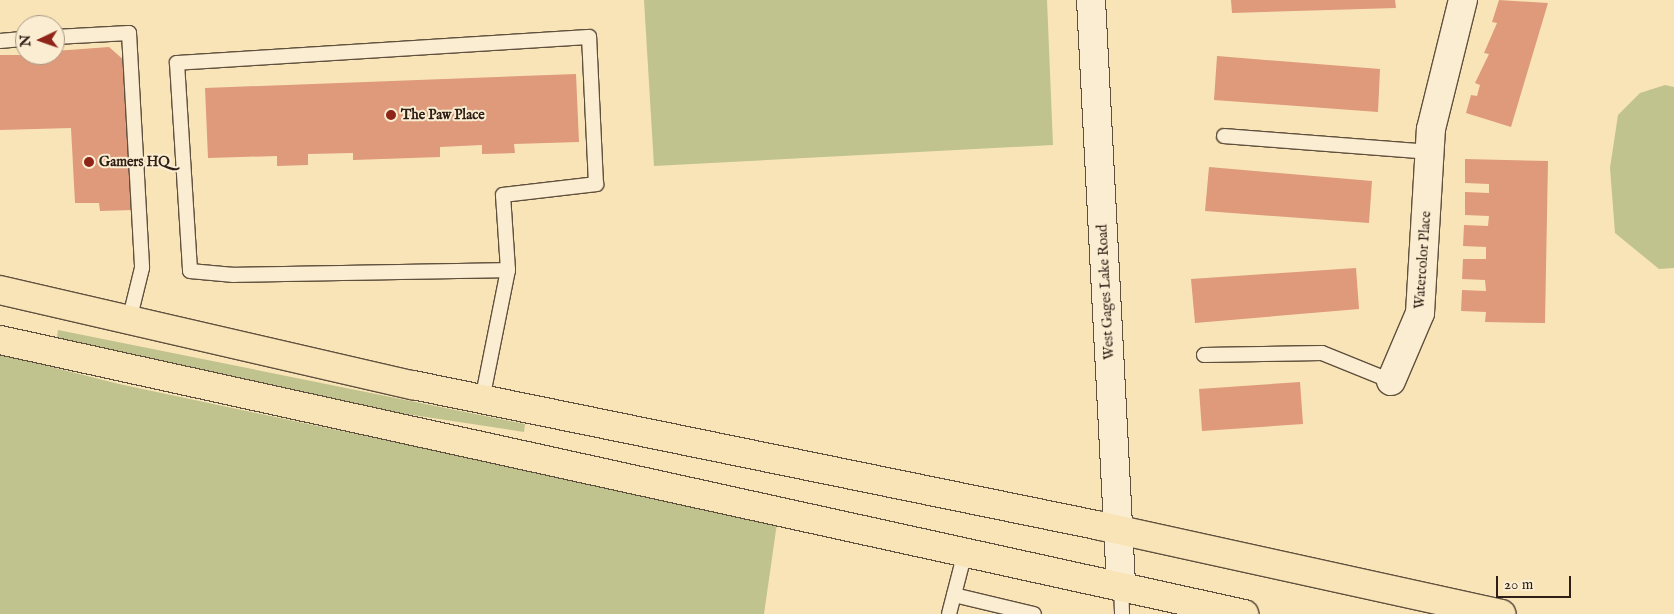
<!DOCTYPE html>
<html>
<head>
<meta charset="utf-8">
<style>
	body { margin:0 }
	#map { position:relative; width:1674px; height:614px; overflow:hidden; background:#f9e4b8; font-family:"IM FELL English",serif }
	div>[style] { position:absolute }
	.green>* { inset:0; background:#c0c38d }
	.building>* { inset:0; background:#de9a7a }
	.roads { filter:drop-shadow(1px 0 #60503e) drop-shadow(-1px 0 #60503e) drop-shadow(0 1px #60503e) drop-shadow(0 -1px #60503e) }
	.lane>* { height:14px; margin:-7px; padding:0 7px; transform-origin:7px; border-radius:7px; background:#fbedd1 }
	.street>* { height:28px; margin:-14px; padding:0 14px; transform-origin:14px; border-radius:14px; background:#fbedd1 }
	.secondary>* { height:28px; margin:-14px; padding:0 14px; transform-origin:14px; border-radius:14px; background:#fbedd1 }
	.primary>* { height:28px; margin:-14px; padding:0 14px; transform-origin:14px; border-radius:14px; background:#f9e4b8 }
	.dots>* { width:14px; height:14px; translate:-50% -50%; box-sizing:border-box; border:2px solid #fbedd1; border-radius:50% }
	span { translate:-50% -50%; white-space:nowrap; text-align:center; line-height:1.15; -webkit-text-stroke:4px #fbedd1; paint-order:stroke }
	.poi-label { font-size:14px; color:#2d1e16; font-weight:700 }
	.left { translate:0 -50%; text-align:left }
	.street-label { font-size:14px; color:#2d1e16 }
	.north { position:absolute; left:15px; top:15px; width:50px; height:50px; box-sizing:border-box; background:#fbedd1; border:1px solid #a99a86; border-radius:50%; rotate:267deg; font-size:14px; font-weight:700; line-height:20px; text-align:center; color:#2d1e16 }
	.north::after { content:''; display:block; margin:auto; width:18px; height:22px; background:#8f2418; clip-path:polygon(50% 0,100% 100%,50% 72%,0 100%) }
	.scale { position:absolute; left:1496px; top:576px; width:75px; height:22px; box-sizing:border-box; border:2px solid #2d1e16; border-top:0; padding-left:6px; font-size:15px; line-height:18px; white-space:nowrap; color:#2d1e16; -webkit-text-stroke:4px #fbedd1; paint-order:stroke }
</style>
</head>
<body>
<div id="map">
	<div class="green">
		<div style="clip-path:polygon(644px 0,1047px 0,1053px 145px,654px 166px)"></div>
		<div style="clip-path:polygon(1665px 85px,1674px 87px,1674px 268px,1659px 269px,1615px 233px,1610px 168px,1618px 115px,1640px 93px)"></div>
		<div style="clip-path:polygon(58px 330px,525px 424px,524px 432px,393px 412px,166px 364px,57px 338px)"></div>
		<div style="clip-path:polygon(0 354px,119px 384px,777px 523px,764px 614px,0 614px)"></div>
	</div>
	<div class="building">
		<div style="clip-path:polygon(1231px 0,1395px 0,1396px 8px,1232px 13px)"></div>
		<div style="clip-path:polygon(1499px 0,1548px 3px,1511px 127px,1466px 113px,1471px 95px,1477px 96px,1480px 85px,1475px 83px,1489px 54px,1484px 53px,1497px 23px,1492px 22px)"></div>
		<div style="clip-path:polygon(109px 47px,126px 62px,133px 210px,100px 211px,99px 203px,75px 203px,71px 128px,0 130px,0 55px,55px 55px,55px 51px)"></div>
		<div style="clip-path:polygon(1217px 56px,1380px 69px,1378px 112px,1214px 100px)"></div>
		<div style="clip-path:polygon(576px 74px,579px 142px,514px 144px,515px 153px,482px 154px,482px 145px,440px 147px,440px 157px,353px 160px,353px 153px,308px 154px,308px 165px,277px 166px,277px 156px,208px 158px,205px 88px)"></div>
		<div style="clip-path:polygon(1465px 159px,1548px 161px,1545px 323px,1485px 322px,1486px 312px,1461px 311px,1462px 290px,1486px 291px,1485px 280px,1462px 279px,1463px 259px,1486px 259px,1486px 247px,1463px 246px,1464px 225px,1488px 226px,1489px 216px,1465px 215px,1465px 192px,1489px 193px,1489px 184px,1465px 183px)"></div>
		<div style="clip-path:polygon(1209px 167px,1372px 181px,1369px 223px,1205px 211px)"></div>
		<div style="clip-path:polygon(1356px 268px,1359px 309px,1195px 323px,1191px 279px)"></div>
		<div style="clip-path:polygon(1300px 382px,1303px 424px,1202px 431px,1199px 389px)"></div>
	</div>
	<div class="roads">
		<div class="lane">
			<div style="left:55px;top:37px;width:74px;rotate:-3.1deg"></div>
			<div style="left:129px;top:33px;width:235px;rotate:86.8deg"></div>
			<div style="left:142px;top:268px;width:55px;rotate:103.8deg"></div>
			<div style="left:0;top:41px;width:25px;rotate:-5deg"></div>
			<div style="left:1224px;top:136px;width:207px;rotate:4.4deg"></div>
			<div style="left:1204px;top:355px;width:118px;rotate:-1deg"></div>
			<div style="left:1322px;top:353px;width:74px;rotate:22.1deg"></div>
			<div style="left:482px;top:400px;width:133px;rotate:-78.7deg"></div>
			<div style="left:508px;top:270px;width:75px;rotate:-93.8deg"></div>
			<div style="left:503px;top:195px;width:94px;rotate:-6.7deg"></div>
			<div style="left:596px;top:184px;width:147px;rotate:-92.7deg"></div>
			<div style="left:589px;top:37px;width:413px;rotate:176.4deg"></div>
			<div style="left:177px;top:63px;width:208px;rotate:86.4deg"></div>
			<div style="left:190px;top:271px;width:44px;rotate:5.2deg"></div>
			<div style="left:234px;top:275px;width:274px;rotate:-1deg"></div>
			<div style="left:1121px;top:584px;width:30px;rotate:88deg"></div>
			<div style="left:954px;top:595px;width:82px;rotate:13.4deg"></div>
			<div style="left:949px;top:614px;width:64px;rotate:-75.5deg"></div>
		</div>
		<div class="street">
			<div style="left:1391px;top:381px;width:74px;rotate:-66.9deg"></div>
			<div style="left:1420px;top:313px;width:184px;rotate:-86.6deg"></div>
			<div style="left:1431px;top:129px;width:133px;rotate:-76.1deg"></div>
		</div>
		<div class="secondary">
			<div style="left:1091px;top:0;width:585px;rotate:87.06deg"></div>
		</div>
		<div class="primary">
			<div style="left:0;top:290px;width:424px;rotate:13deg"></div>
			<div style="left:413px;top:385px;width:702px;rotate:11.58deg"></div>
			<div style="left:1101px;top:526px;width:410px;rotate:12.4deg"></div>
			<div style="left:0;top:340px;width:1274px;rotate:12.42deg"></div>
		</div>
	</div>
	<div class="dots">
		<div style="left:391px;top:115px;background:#8f2418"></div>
		<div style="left:89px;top:162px;background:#8f2418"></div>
	</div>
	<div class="poi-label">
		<span class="left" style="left:401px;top:115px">The Paw Place</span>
		<span class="left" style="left:99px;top:162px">Gamers HQ</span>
	</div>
	<div class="street-label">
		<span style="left:1423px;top:260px;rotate:-86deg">Watercolor Place</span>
		<span style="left:1106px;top:292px;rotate:-93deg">West Gages Lake Road</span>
	</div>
	<div class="north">N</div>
	<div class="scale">20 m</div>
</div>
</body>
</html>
